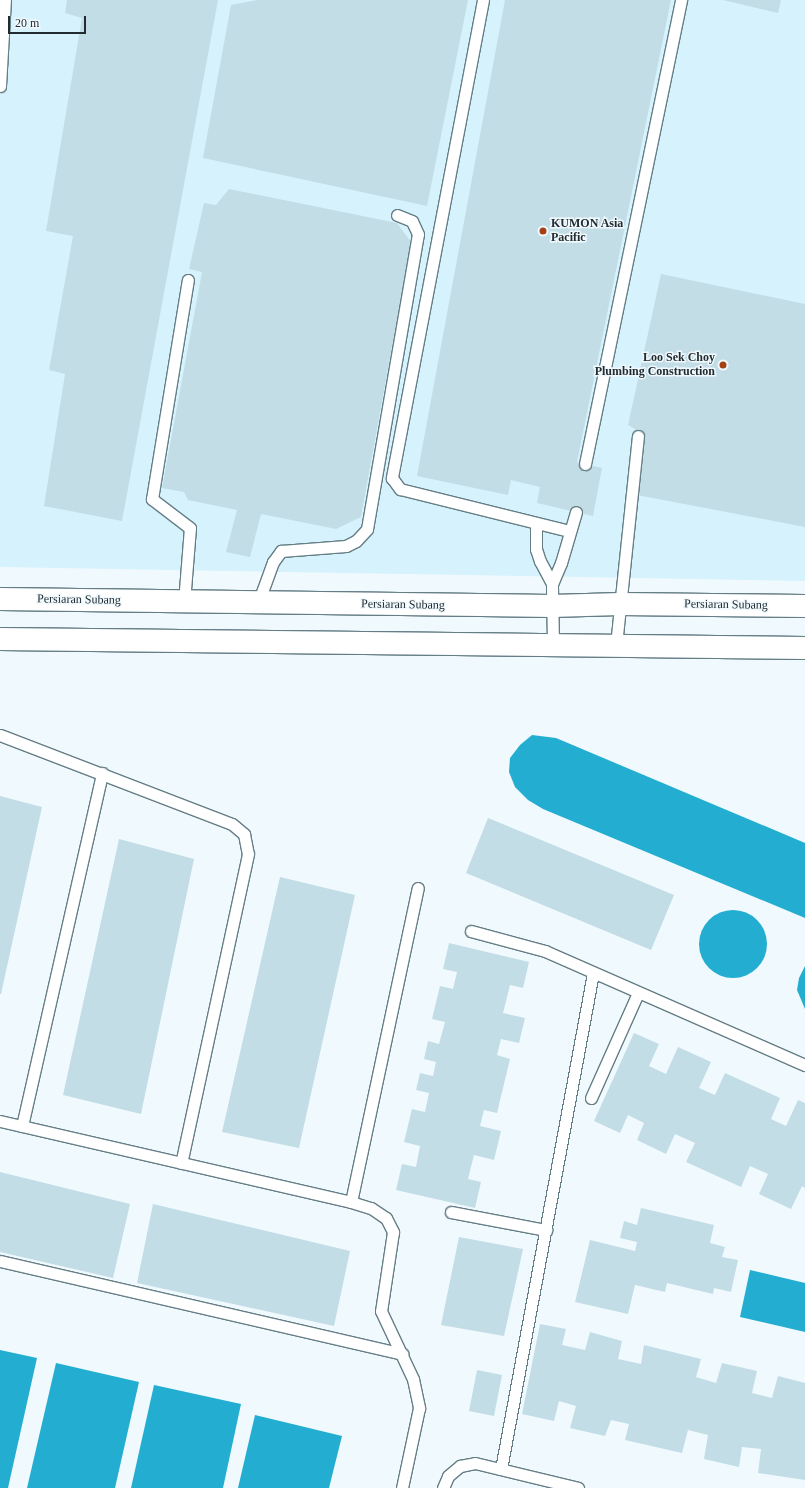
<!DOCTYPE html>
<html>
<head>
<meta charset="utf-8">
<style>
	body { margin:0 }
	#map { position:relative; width:805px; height:1488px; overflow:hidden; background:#f0fafe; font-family:"Times New Roman",serif }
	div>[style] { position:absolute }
	.built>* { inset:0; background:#d6f2fc }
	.water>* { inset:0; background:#23aed1 }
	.round { border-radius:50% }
	.building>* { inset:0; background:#c2dde6 }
	.roads { filter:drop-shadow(1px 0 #657e86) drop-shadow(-1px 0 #657e86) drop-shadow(0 1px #657e86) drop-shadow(0 -1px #657e86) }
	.lane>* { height:11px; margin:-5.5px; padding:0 5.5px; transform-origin:5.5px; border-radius:5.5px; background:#fff }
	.secondary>* { height:22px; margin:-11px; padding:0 11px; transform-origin:11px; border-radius:11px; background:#fff }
	.dots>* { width:11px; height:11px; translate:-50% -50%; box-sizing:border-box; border:2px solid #f0fafe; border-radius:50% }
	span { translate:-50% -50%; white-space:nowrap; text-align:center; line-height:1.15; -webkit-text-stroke:3px #f0fafe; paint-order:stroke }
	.poi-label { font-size:12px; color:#222c30; font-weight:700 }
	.left { translate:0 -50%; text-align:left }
	.right { translate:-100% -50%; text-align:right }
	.street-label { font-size:12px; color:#222c30 }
	.scale { position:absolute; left:8px; top:16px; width:78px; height:18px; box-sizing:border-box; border:2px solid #222c30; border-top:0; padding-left:5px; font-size:12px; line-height:14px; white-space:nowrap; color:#222c30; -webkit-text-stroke:3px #f0fafe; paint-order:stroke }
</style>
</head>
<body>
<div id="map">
	<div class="built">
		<div style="clip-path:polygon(0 0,805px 0,805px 581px,0 567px)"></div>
	</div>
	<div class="water">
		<div style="clip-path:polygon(532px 735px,556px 738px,805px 843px,805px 918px,543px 809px,528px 800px,515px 787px,509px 772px,510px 758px,520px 745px)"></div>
		<div class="round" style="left:699px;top:910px;width:68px;height:68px"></div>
		<div style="clip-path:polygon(805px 966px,805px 1009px,797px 990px,799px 978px)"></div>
		<div style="clip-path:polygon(750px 1270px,805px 1283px,805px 1332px,740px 1317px)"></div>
		<div style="clip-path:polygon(0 1350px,37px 1358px,8px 1488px,0 1488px)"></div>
		<div style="clip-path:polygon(56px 1363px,139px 1382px,115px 1488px,27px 1488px)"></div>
		<div style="clip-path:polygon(154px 1385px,241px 1404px,223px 1488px,131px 1488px)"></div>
		<div style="clip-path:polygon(255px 1415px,342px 1436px,329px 1488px,238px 1488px)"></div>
	</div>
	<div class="building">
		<div style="clip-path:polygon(67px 0,218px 0,122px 521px,44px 506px,65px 374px,49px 370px,73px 236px,46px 231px,82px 18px,65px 13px)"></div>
		<div style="clip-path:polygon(258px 0,468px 0,427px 206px,203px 158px,231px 5px)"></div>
		<div style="clip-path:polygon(505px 0,671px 0,577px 462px,602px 468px,593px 516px,537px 503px,540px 487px,511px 480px,508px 495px,417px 476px)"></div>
		<div style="clip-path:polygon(723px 0,781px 0,778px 13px)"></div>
		<div style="clip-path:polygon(229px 189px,397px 223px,411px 242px,361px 517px,336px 529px,261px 514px,250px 557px,226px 552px,237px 510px,188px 500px,184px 492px,162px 488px,202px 272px,189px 269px,204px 203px,216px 205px)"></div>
		<div style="clip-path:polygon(661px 274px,805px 304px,805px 527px,637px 495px,645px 435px,628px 425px)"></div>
		<div style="clip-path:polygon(0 796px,42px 807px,1px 994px,0 994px)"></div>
		<div style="clip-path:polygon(488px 818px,674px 895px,651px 950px,466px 873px)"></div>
		<div style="clip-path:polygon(119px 839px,194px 859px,141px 1114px,63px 1095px)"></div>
		<div style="clip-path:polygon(280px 877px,355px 895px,299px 1148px,222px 1132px)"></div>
		<div style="clip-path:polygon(449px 943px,529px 962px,523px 988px,510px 985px,503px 1013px,525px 1018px,519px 1043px,501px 1039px,497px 1055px,510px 1059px,497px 1113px,484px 1110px,480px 1126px,501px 1131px,494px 1160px,474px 1155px,468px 1179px,481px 1182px,475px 1208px,396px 1190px,402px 1164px,416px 1167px,420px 1146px,404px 1142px,412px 1109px,425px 1112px,429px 1093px,416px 1090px,420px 1073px,433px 1076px,436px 1062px,424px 1059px,428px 1041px,439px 1044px,445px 1022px,432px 1019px,440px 986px,453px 989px,457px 972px,443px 969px)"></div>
		<div style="clip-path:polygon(634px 1033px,659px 1044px,649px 1066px,666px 1074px,678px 1047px,711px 1062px,699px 1088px,715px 1095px,725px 1073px,780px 1098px,771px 1119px,786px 1126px,798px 1100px,805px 1103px,805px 1188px,802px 1186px,791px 1209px,759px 1194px,768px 1174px,750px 1166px,741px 1187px,686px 1162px,695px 1143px,675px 1134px,666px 1154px,637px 1140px,644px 1123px,628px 1115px,620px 1133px,594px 1121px)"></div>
		<div style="clip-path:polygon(0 1172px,130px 1204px,113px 1278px,0 1252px)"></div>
		<div style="clip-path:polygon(153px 1204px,350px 1251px,334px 1326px,137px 1283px)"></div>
		<div style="clip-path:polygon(641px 1208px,714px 1225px,710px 1243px,725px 1247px,722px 1257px,738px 1260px,731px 1292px,714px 1288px,713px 1294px,667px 1283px,665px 1292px,635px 1285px,628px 1314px,575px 1302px,590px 1240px,635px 1251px,637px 1242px,620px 1238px,624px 1221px,637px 1225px)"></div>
		<div style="clip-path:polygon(459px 1237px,523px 1249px,504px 1336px,441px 1325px)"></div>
		<div style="clip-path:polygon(540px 1324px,566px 1329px,562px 1345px,585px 1350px,590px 1332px,622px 1341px,618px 1359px,641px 1364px,644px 1345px,701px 1359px,696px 1377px,716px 1383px,722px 1363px,757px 1371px,752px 1393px,772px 1398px,778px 1376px,805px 1383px,805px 1480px,758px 1473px,761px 1449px,742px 1447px,739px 1467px,704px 1459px,708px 1435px,688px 1430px,682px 1453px,625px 1440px,629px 1424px,611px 1420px,605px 1436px,570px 1428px,576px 1406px,559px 1401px,554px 1421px,522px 1414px)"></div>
		<div style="clip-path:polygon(477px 1370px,502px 1375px,494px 1416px,469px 1411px)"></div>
	</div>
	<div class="roads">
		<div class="lane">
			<div style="left:483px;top:0;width:487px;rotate:100.8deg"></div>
			<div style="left:392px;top:478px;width:14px;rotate:54deg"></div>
			<div style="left:400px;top:489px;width:175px;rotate:13.9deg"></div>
			<div style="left:0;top:86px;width:86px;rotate:-86.7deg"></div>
			<div style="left:585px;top:464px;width:474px;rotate:-78.3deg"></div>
			<div style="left:536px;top:524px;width:25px;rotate:90deg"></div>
			<div style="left:536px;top:549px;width:13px;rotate:72deg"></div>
			<div style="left:540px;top:561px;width:26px;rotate:62deg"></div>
			<div style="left:184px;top:602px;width:74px;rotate:-85.4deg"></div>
			<div style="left:190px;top:528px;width:48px;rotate:-142.7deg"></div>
			<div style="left:152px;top:499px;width:222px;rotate:-80.7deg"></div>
			<div style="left:258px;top:603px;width:44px;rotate:-69.9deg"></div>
			<div style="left:273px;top:562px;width:14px;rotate:-54deg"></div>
			<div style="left:281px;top:551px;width:65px;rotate:-4.4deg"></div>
			<div style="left:346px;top:546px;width:11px;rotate:-27deg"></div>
			<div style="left:356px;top:541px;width:16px;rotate:-47deg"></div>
			<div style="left:367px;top:529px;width:299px;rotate:-80.2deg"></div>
			<div style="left:418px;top:234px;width:14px;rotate:-115deg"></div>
			<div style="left:412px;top:221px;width:16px;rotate:-158deg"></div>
			<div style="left:553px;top:644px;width:60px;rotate:-91deg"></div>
			<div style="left:552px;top:584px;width:23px;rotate:-67deg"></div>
			<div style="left:561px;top:563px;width:53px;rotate:-73.6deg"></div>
			<div style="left:616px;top:645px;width:210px;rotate:-84deg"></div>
			<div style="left:0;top:735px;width:248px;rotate:21deg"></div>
			<div style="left:232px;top:824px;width:16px;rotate:40deg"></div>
			<div style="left:244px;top:834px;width:20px;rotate:79deg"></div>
			<div style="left:248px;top:854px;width:316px;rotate:102.2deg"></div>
			<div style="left:471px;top:931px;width:77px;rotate:15.1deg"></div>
			<div style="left:545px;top:951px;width:284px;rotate:23.7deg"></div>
			<div style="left:591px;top:1098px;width:115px;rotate:-65.9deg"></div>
			<div style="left:0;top:1121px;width:360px;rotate:13deg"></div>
			<div style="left:351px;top:1202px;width:21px;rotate:17deg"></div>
			<div style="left:371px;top:1208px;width:18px;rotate:34deg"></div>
			<div style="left:386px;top:1218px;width:16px;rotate:63deg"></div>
			<div style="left:393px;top:1232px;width:80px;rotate:98.6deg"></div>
			<div style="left:381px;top:1311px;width:75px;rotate:64.8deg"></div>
			<div style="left:413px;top:1379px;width:30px;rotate:78deg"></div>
			<div style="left:419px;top:1408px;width:82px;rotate:102deg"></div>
			<div style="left:22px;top:1126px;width:362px;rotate:-77.2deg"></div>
			<div style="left:351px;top:1202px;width:321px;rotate:-78deg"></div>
			<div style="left:451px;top:1212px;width:97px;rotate:10.7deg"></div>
			<div style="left:0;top:1261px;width:413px;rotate:13deg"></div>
			<div style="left:501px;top:1469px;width:504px;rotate:-79.49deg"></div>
			<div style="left:443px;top:1488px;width:13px;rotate:-67deg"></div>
			<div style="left:448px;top:1476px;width:16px;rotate:-40deg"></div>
			<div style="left:460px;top:1466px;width:15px;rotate:-11deg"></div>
			<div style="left:475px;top:1463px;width:106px;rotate:13.6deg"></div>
		</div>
		<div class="secondary">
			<div style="left:0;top:599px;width:552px;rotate:0.73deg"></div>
			<div style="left:552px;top:606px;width:68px;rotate:-1.7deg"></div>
			<div style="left:620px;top:604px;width:185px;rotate:0.6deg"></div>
			<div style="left:0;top:639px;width:805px;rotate:0.64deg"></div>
		</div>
	</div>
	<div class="dots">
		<div style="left:543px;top:231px;background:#a54015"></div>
		<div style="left:723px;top:365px;background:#a54015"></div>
	</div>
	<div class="poi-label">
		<span class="left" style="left:551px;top:231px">KUMON Asia<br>Pacific</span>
		<span class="right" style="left:715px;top:365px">Loo Sek Choy<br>Plumbing Construction</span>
	</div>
	<div class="street-label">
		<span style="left:79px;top:600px;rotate:1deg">Persiaran Subang</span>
		<span style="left:403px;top:605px;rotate:1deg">Persiaran Subang</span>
		<span style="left:726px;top:605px;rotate:1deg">Persiaran Subang</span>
	</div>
	<div class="scale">20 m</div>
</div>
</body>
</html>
